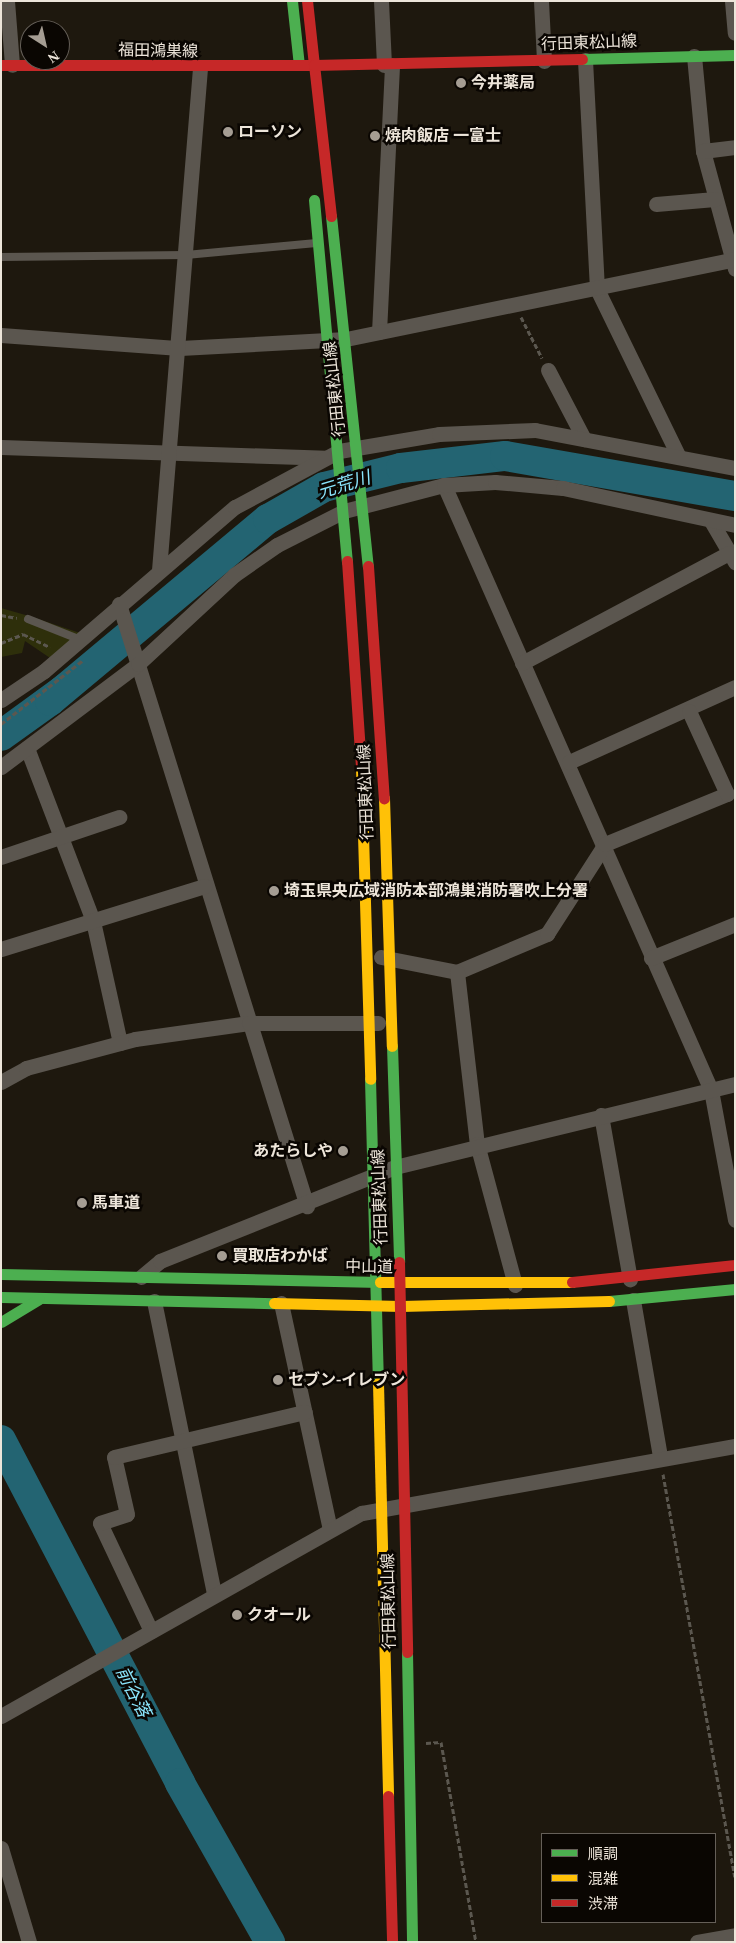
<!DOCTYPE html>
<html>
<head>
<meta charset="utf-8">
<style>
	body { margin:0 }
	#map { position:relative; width:736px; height:1943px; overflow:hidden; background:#1e180e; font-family:"Times New Roman","Noto Sans JP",serif }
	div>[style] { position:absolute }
	.green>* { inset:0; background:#2e2f0b }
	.stream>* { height:5px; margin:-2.5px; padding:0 2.5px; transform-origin:2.5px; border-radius:2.5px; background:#236472 }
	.river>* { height:30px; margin:-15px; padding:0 15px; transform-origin:15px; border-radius:15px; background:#236472 }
	.path>* { height:3px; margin-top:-1.5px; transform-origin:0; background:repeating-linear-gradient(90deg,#5b574f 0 5px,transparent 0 7.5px) }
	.lane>* { height:8px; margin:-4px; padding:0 4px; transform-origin:4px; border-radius:4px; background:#5b564f }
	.street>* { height:15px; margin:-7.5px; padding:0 7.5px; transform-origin:7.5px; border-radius:7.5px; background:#5b564f }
	.fast>* { height:11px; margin:-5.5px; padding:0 5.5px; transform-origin:5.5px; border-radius:5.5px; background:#4caf50 }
	.slow>* { height:11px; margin:-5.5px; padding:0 5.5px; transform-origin:5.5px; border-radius:5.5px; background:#ffc107 }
	.jam>* { height:11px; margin:-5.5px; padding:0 5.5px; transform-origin:5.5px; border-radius:5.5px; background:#c62828 }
	.dots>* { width:14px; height:14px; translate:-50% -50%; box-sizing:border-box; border:2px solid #0a0602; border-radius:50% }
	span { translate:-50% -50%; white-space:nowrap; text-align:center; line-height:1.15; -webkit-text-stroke:5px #0a0602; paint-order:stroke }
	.street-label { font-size:16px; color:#ede5da }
	.poi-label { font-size:16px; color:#ede5da; font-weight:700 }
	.left { translate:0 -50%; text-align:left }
	.right { translate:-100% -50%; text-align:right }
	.water-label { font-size:18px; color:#8ae4fb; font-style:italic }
	.frame { position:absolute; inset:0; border:2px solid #ede5da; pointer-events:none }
	.legend { position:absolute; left:541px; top:1833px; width:175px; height:90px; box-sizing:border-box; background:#0a0602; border:1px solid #655f58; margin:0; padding:6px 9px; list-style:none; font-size:15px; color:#ede5da }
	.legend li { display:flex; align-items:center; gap:10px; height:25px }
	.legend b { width:25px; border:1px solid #655f58 }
	.north { position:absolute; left:20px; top:20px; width:50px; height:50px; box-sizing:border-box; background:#0a0602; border:1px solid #655f58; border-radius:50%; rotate:145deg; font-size:14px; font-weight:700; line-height:20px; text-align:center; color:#ede5da }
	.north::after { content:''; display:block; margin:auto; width:18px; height:22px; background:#a59d93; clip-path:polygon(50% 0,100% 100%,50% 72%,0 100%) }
</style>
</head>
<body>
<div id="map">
	<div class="green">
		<div style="clip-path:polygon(1px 608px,29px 616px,80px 633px,53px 660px,25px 641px,22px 653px,1px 657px)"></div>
	</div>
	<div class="stream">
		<div style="left:1px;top:719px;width:73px;rotate:-36.1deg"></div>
	</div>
	<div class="river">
		<div style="left:1px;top:736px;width:60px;rotate:-35.5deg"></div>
		<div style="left:50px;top:701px;width:284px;rotate:-39.9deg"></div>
		<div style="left:268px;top:519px;width:64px;rotate:-29.7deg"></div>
		<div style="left:324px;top:487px;width:79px;rotate:-13.9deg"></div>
		<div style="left:401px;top:468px;width:105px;rotate:-6.6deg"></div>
		<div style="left:505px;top:456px;width:233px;rotate:9.9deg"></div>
		<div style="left:1px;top:1440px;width:387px;rotate:62.4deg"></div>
		<div style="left:180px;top:1783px;width:183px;rotate:60.5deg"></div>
	</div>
	<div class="path">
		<div style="left:521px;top:317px;width:46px;rotate:62.9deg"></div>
		<div style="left:1px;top:615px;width:16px;rotate:11deg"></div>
		<div style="left:1px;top:643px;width:24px;rotate:-22deg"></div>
		<div style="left:23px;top:634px;width:30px;rotate:26deg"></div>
		<div style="left:1px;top:724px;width:103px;rotate:-37.9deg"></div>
		<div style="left:663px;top:1474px;width:409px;rotate:79.9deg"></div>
		<div style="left:426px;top:1743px;width:15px;rotate:-4deg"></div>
		<div style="left:441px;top:1742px;width:203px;rotate:80.1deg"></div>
	</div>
	<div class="lane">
		<div style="left:1px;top:257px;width:185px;rotate:-0.6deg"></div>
		<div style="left:186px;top:255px;width:131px;rotate:-5.3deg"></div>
		<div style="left:28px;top:619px;width:57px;rotate:21.6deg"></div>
	</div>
	<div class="street">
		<div style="left:7px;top:1px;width:64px;rotate:85.5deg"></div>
		<div style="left:381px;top:1px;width:64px;rotate:87.3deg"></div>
		<div style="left:541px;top:1px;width:60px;rotate:87.1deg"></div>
		<div style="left:732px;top:1px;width:32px;rotate:85deg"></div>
		<div style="left:694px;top:56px;width:95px;rotate:84.6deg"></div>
		<div style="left:703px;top:151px;width:122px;rotate:74.8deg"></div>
		<div style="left:585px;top:60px;width:229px;rotate:87deg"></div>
		<div style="left:597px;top:289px;width:185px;rotate:64deg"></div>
		<div style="left:703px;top:151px;width:32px;rotate:-7deg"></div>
		<div style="left:656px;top:204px;width:59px;rotate:-4.8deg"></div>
		<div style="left:379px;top:332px;width:267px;rotate:-87.2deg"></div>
		<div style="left:1px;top:335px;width:179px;rotate:4.2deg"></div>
		<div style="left:180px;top:348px;width:166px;rotate:-3.1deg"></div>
		<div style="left:346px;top:339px;width:397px;rotate:-11.6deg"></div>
		<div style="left:548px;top:370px;width:78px;rotate:62.4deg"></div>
		<div style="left:1px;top:447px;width:324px;rotate:1.9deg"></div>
		<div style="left:444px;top:485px;width:661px;rotate:66.19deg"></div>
		<div style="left:711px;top:1090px;width:132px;rotate:79.5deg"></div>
		<div style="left:711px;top:521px;width:48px;rotate:59.7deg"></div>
		<div style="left:159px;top:570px;width:504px;rotate:-85.33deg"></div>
		<div style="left:119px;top:604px;width:631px;rotate:72.66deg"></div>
		<div style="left:522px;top:663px;width:234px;rotate:-28deg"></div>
		<div style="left:1px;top:700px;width:52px;rotate:-34deg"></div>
		<div style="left:44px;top:671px;width:252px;rotate:-40.7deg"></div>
		<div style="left:235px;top:507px;width:118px;rotate:-28.3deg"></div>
		<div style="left:339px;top:451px;width:101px;rotate:-9.6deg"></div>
		<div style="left:439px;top:434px;width:96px;rotate:-2.4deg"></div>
		<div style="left:535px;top:430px;width:204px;rotate:10.8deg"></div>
		<div style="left:27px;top:748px;width:185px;rotate:69.1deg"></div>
		<div style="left:93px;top:921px;width:125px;rotate:77.5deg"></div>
		<div style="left:569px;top:762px;width:182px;rotate:-24.3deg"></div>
		<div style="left:1px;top:767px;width:171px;rotate:-36.9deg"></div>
		<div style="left:138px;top:664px;width:131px;rotate:-42.8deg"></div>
		<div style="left:234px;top:575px;width:52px;rotate:-34.9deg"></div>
		<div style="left:277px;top:545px;width:75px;rotate:-26.9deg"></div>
		<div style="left:344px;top:511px;width:103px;rotate:-14.6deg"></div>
		<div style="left:444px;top:485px;width:51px;rotate:-3.4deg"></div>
		<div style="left:495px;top:482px;width:68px;rotate:5deg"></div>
		<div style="left:563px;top:488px;width:176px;rotate:12.1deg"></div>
		<div style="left:1px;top:857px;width:125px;rotate:-18.7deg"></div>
		<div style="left:1px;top:949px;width:213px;rotate:-17.2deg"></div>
		<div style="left:381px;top:957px;width:77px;rotate:11.2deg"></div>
		<div style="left:457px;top:972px;width:98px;rotate:-22.9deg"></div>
		<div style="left:547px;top:934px;width:107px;rotate:-57.2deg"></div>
		<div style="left:605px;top:844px;width:132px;rotate:-22.3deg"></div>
		<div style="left:727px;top:794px;width:91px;rotate:-114.6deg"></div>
		<div style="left:651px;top:958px;width:91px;rotate:-22deg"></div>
		<div style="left:457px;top:972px;width:173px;rotate:83.4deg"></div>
		<div style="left:477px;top:1144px;width:146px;rotate:74.9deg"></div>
		<div style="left:1px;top:1082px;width:29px;rotate:-29deg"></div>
		<div style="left:26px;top:1068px;width:113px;rotate:-14.9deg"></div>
		<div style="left:135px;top:1039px;width:115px;rotate:-8deg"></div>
		<div style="left:249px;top:1023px;width:129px"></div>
		<div style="left:601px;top:1115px;width:167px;rotate:80deg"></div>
		<div style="left:141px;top:1277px;width:25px;rotate:-40deg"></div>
		<div style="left:160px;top:1261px;width:253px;rotate:-21.8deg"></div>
		<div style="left:395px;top:1167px;width:350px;rotate:-13.7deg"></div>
		<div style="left:633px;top:1300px;width:158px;rotate:80.2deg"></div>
		<div style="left:154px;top:1301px;width:299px;rotate:78.4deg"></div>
		<div style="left:281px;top:1303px;width:232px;rotate:77.8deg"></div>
		<div style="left:151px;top:1631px;width:119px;rotate:-115.3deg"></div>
		<div style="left:100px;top:1523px;width:28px;rotate:-18deg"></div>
		<div style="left:127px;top:1514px;width:58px;rotate:-102.8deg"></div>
		<div style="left:114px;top:1457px;width:196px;rotate:-13.3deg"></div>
		<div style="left:1px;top:1716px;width:414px;rotate:-29.4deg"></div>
		<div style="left:362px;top:1513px;width:379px;rotate:-10.2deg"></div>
		<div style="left:1px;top:1848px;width:98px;rotate:73.4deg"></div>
		<div style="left:697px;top:1942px;width:39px;rotate:-10deg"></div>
	</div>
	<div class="fast">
		<div style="left:292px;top:1px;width:64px;rotate:83.8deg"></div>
		<div style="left:582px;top:59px;width:153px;rotate:-1.5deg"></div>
		<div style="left:314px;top:200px;width:363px;rotate:84.8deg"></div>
		<div style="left:331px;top:216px;width:352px;rotate:84deg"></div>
		<div style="left:392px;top:1046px;width:216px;rotate:88.1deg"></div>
		<div style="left:370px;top:1079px;width:304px;rotate:88.5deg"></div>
		<div style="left:1px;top:1274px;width:379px;rotate:1.2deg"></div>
		<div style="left:1px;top:1297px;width:273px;rotate:1.3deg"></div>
		<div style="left:609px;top:1301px;width:127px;rotate:-5.4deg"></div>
		<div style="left:1px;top:1322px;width:44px;rotate:-31.2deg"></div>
		<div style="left:407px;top:1652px;width:290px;rotate:89deg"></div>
	</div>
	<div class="slow">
		<div style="left:361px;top:767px;width:312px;rotate:88.3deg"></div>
		<div style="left:384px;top:798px;width:248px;rotate:88.2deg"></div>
		<div style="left:380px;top:1282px;width:192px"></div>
		<div style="left:274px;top:1303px;width:127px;rotate:1.4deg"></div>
		<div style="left:401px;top:1306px;width:208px;rotate:-1.4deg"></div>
		<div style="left:378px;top:1383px;width:413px;rotate:88.6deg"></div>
	</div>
	<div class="jam">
		<div style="left:1px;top:65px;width:313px"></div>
		<div style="left:314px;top:65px;width:64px;rotate:-96.2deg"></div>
		<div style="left:331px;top:216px;width:152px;rotate:-96.4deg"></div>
		<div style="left:314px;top:65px;width:268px;rotate:-1.3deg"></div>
		<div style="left:347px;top:561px;width:206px;rotate:86.1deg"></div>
		<div style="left:368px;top:566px;width:233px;rotate:86.1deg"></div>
		<div style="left:399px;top:1262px;width:390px;rotate:88.8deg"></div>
		<div style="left:572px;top:1282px;width:164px;rotate:-6deg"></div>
		<div style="left:388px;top:1796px;width:146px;rotate:88.4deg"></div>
	</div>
	<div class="dots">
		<div style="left:461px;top:83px;background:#a59d93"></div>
		<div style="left:228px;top:132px;background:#a59d93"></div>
		<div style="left:375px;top:136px;background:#a59d93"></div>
		<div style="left:274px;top:891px;background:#a59d93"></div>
		<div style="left:343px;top:1151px;background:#a59d93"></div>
		<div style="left:82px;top:1203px;background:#a59d93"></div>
		<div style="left:222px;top:1256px;background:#a59d93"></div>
		<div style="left:278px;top:1380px;background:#a59d93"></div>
		<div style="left:237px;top:1615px;background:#a59d93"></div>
	</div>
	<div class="street-label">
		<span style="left:589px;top:43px;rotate:-2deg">行田東松山線</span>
		<span style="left:158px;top:51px;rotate:1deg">福田鴻巣線</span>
		<span style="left:335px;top:389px;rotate:-96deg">行田東松山線</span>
		<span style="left:366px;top:792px;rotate:-92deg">行田東松山線</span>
		<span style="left:380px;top:1197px;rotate:-92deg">行田東松山線</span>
		<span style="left:369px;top:1267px;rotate:1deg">中山道</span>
		<span style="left:389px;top:1601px;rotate:-91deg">行田東松山線</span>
	</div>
	<div class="poi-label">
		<span class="left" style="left:471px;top:83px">今井薬局</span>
		<span class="left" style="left:238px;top:132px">ローソン</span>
		<span class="left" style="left:385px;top:136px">焼肉飯店 一富士</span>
		<span class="left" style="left:284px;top:891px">埼玉県央広域消防本部鴻巣消防署吹上分署</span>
		<span class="right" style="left:333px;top:1151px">あたらしや</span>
		<span class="left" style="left:92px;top:1203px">馬車道</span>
		<span class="left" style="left:232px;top:1256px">買取店わかば</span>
		<span class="left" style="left:288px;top:1380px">セブン-イレブン</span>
		<span class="left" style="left:247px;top:1615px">クオール</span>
	</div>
	<div class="water-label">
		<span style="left:344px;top:485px;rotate:-17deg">元荒川</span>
		<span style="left:133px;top:1692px;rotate:63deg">前谷落</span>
	</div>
	<div class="frame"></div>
	<ul class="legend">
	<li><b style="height:6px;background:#4caf50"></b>順調</li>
	<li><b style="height:6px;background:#ffc107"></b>混雑</li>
	<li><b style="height:6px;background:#c62828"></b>渋滞</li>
	</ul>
	<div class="north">N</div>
</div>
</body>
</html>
